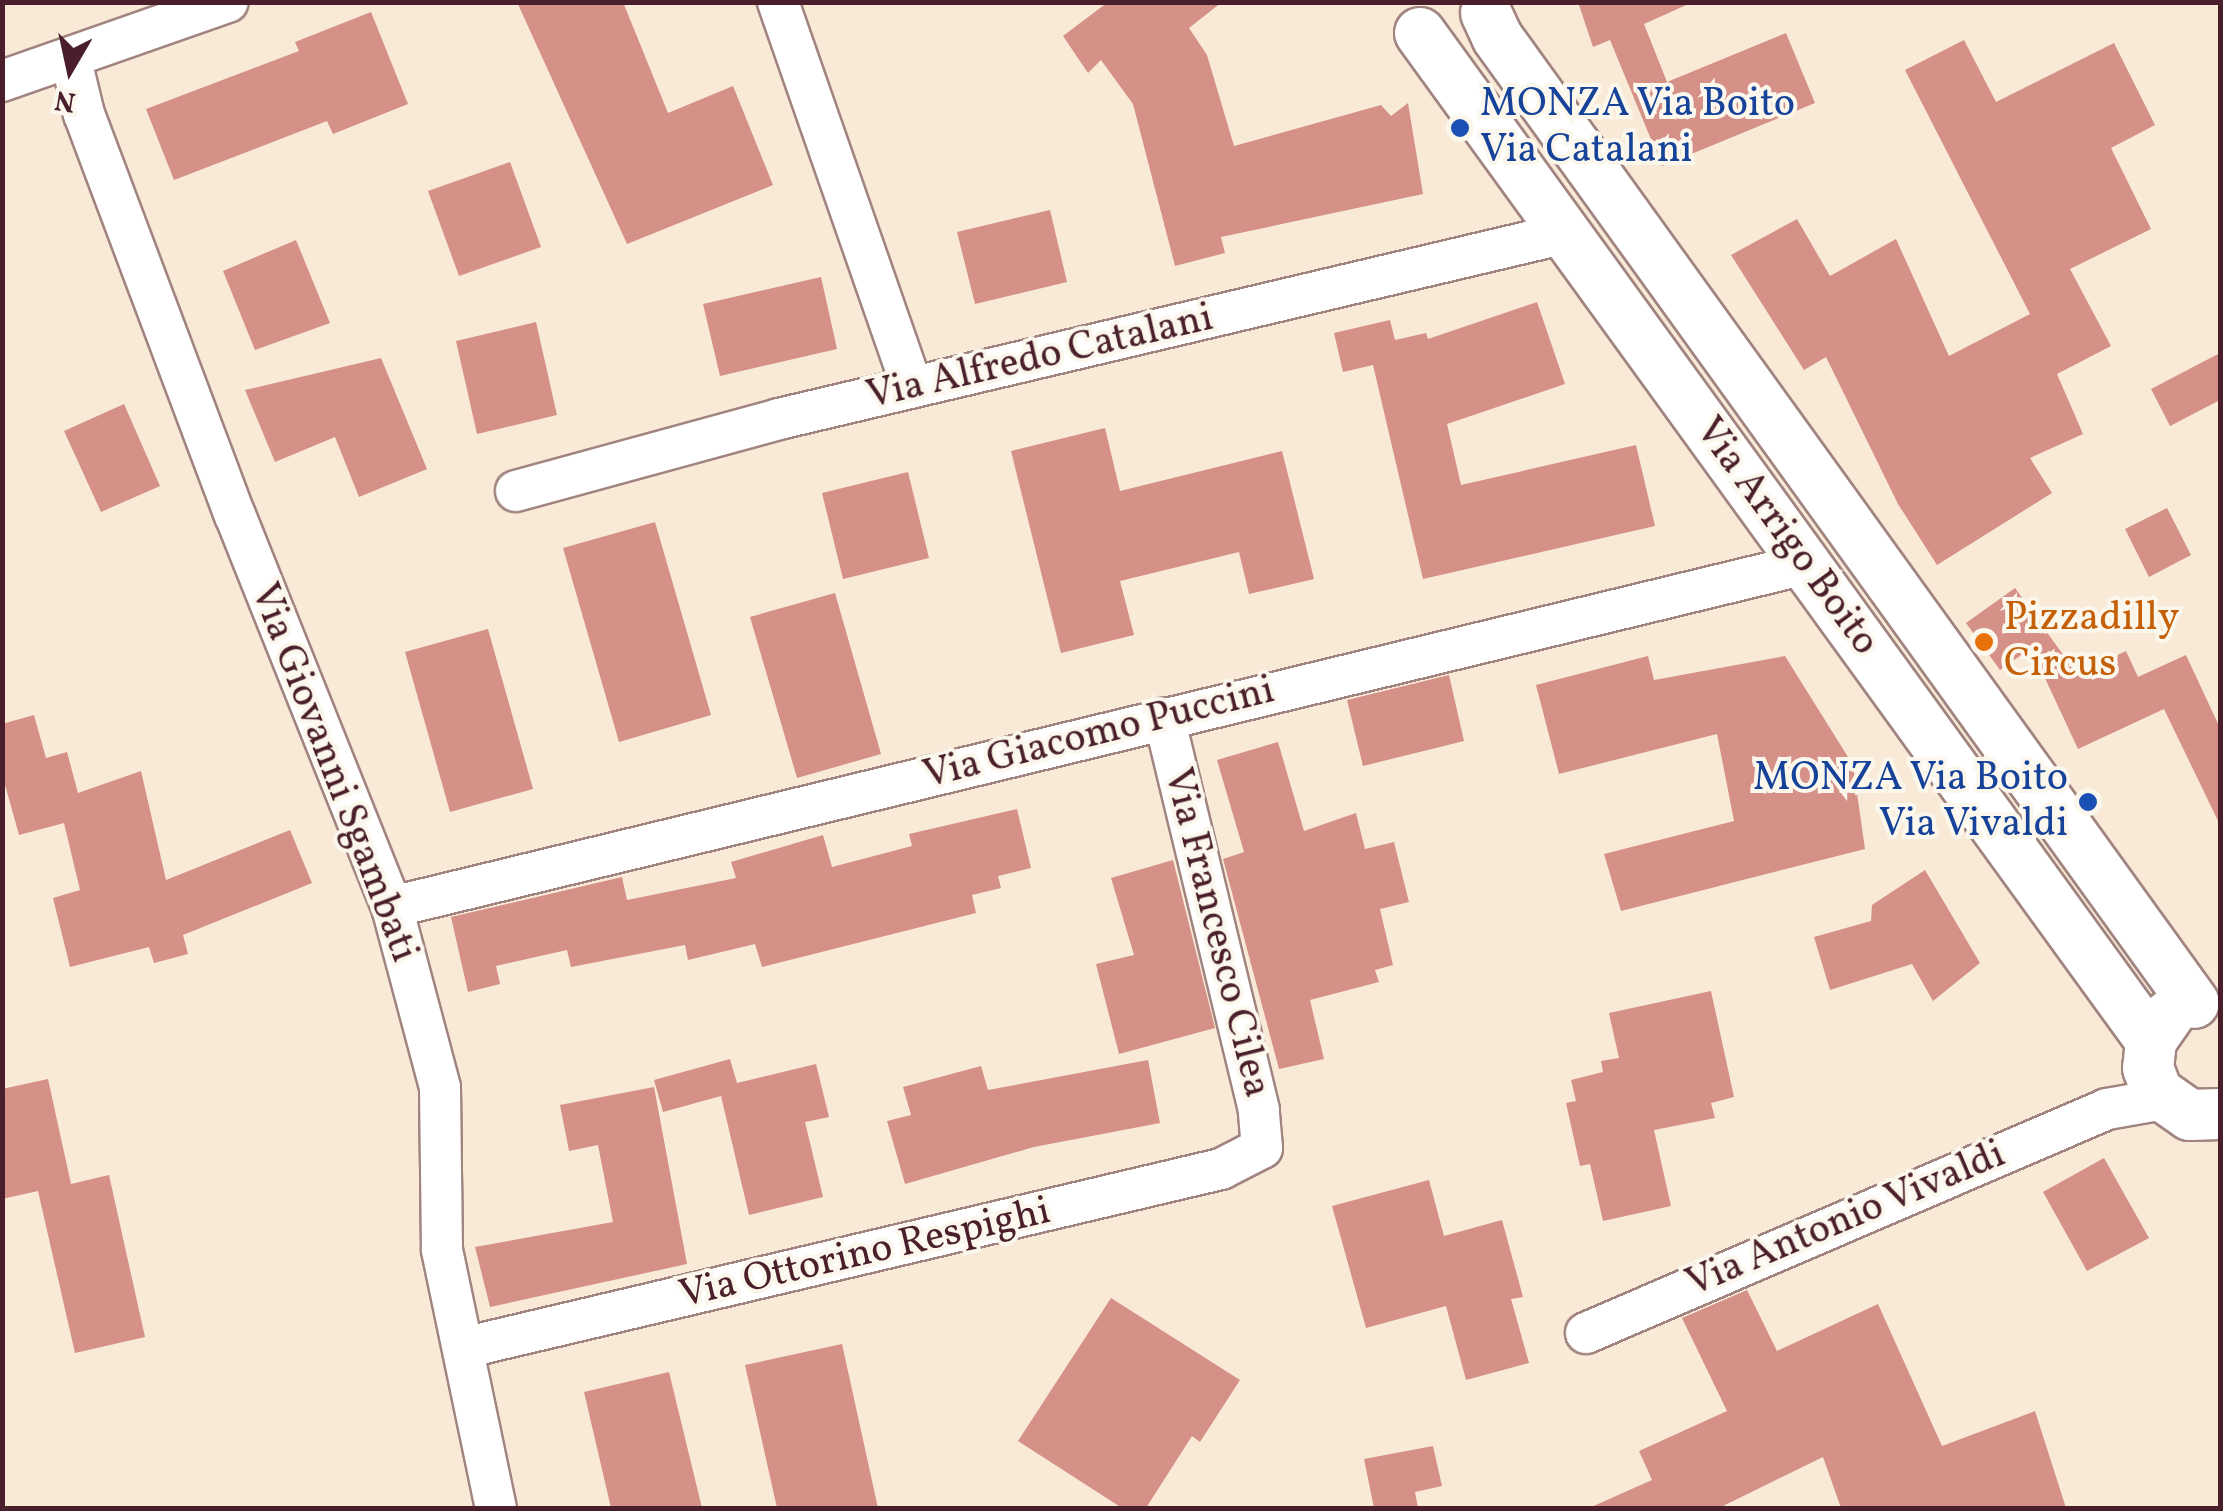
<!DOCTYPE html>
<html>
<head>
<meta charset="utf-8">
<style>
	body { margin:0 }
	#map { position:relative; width:2223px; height:1511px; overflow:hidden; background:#f8ead6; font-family:Vollkorn,serif }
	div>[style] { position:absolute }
	.building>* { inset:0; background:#d59088 }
	.roads { filter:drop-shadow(2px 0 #a18480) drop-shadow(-2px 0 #a18480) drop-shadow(0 2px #a18480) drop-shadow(0 -2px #a18480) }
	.minor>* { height:40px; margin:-20px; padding:0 20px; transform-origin:20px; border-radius:20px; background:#fff }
	.tertiary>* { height:50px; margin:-25px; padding:0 25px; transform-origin:25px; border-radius:25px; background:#fff }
	.dots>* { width:28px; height:28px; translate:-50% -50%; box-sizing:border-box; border:5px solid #fbf7ec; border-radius:50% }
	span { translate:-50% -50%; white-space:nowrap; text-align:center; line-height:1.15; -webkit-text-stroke:8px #fbf7ec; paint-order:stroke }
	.transit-label { font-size:40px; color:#164399 }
	.left { translate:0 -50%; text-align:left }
	.right { translate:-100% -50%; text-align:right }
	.street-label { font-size:40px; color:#4a1f2b }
	.food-label { font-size:40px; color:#c56008 }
	.frame { position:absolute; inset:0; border:5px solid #4a1f2b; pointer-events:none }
	.north { position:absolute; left:20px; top:20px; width:100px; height:100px; -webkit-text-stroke:8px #fbf7ec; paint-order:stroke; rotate:189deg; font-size:28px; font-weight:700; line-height:40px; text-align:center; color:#4a1f2b }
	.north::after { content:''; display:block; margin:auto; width:35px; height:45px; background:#4a1f2b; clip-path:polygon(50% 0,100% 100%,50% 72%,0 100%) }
</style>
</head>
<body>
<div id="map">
	<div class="building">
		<div style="clip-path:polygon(517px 2px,623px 2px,668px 113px,733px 86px,773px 185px,627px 244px)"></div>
		<div style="clip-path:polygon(1108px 2px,1222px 2px,1189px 28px,1207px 55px,1234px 146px,1381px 105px,1391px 116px,1408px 103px,1423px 194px,1221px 237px,1225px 253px,1175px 266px,1133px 104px,1101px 60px,1088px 73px,1063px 36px)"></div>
		<div style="clip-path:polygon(1578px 2px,1693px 2px,1644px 24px,1667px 82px,1786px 33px,1815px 103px,1662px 166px,1610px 40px,1593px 47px)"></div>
		<div style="clip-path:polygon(371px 12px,408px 104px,333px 134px,327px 121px,174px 180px,146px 109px,299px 51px,295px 42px)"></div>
		<div style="clip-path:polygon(1964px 40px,1996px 102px,2114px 43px,2155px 125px,2111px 148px,2151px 229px,2070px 269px,2111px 346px,2057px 374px,2083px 434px,2030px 458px,2052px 493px,1937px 565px,1898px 504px,1826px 357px,1804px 370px,1731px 255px,1797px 219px,1830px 276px,1896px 239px,1949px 356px,2030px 314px,1905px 70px)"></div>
		<div style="clip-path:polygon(510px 162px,541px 247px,459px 276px,428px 191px)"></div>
		<div style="clip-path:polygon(1050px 210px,1067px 282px,975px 304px,957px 232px)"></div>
		<div style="clip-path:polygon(296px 240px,330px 323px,255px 350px,223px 271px)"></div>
		<div style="clip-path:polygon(821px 277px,837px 349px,720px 376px,703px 304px)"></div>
		<div style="clip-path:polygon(1537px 302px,1565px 384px,1447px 424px,1461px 485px,1636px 445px,1655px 526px,1423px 579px,1373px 365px,1343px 372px,1334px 333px,1390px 320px,1395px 340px,1426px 333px,1428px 339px)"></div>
		<div style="clip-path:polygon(536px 322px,557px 415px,477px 434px,456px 341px)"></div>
		<div style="clip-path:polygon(2220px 353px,2220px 400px,2170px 426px,2151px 389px)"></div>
		<div style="clip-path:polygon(381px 358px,427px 469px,359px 497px,335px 437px,275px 462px,245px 390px)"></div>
		<div style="clip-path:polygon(124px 404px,160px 486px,101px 512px,64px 431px)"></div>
		<div style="clip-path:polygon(1105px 428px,1120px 491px,1282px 451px,1314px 579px,1249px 594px,1239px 552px,1120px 581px,1134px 635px,1061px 653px,1011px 451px)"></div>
		<div style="clip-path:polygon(908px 472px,929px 558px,843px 579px,822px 493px)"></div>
		<div style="clip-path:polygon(2167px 508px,2191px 555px,2149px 577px,2125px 529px)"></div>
		<div style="clip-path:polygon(655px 522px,711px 715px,619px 742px,563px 548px)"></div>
		<div style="clip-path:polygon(2015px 588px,2077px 674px,2126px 651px,2138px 677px,2186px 655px,2220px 728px,2220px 825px,2164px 709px,2078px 749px,2031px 648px,2000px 670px,1966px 623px)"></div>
		<div style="clip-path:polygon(835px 593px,881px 754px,797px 778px,750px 617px)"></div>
		<div style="clip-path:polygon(488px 629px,533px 789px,450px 812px,405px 652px)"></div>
		<div style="clip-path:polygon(1648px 656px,1654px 680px,1785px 656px,1853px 765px,1865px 849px,1621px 911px,1604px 854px,1734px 821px,1717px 734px,1559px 774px,1536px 685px)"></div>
		<div style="clip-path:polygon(1449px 675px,1464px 741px,1363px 766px,1347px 700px)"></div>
		<div style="clip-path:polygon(34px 715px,46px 758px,67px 752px,78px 793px,141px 771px,166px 880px,290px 830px,312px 883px,183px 935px,188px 954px,154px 963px,149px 947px,70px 967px,53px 898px,80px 890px,64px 823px,19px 835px,2px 774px,2px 724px)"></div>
		<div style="clip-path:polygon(1278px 742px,1304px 831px,1356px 813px,1365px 849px,1394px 842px,1409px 902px,1380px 909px,1393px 965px,1375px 970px,1379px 982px,1310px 1000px,1324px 1059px,1279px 1069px,1223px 859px,1244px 852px,1217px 760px)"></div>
		<div style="clip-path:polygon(1017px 809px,1031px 868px,998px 876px,1001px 888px,972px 895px,976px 913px,762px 967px,755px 944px,688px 960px,685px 945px,571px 967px,567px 950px,496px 966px,500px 984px,468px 992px,451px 917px,622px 877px,627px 900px,736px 878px,731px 862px,823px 835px,832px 867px,912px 846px,909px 834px)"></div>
		<div style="clip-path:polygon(1173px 860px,1215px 1028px,1119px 1054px,1096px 964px,1134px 955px,1111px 878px)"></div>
		<div style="clip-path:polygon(1925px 870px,1980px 963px,1933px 1001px,1912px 964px,1830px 990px,1814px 937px,1871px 921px,1872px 905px)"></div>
		<div style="clip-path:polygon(1711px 991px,1734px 1097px,1711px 1103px,1715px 1118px,1654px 1130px,1671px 1206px,1603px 1221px,1590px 1164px,1580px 1166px,1566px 1103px,1576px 1101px,1571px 1080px,1603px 1072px,1601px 1061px,1619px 1058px,1609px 1013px)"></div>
		<div style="clip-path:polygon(730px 1059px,737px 1083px,816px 1064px,829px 1117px,805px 1122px,823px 1197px,749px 1215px,721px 1096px,663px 1112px,654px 1080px)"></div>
		<div style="clip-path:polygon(1148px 1060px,1160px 1123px,1034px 1147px,905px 1184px,887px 1121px,911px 1115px,903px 1087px,981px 1066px,988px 1090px)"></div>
		<div style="clip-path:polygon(48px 1079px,71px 1184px,109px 1175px,145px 1337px,75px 1353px,38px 1191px,2px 1199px,2px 1089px)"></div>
		<div style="clip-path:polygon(654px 1087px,687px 1264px,490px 1307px,475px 1247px,613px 1222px,598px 1145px,569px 1151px,560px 1105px)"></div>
		<div style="clip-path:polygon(2104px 1158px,2149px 1238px,2087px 1271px,2043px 1192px)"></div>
		<div style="clip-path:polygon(1429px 1180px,1444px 1236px,1502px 1220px,1523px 1297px,1511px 1299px,1529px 1363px,1466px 1380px,1446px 1306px,1366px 1328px,1332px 1206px)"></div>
		<div style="clip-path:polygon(1747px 1290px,1777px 1351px,1878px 1304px,1942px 1446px,2035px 1411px,2066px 1508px,1841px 1508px,1823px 1457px,1719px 1508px,1589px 1508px,1652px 1480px,1639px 1451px,1727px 1411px,1682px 1318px)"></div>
		<div style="clip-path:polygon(1111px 1298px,1240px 1380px,1200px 1442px,1192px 1436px,1146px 1508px,1122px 1508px,1018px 1441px)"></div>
		<div style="clip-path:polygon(842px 1344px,878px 1508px,777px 1508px,745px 1365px)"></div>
		<div style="clip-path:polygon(669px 1372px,702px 1508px,611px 1508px,584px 1392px)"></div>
		<div style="clip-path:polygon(1433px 1446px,1442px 1486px,1415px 1492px,1418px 1508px,1374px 1508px,1364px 1459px)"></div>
	</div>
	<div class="roads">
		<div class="minor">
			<div style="left:778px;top:2px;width:408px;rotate:70.8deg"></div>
			<div style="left:71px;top:60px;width:56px;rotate:76.5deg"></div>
			<div style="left:84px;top:114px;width:428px;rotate:69.4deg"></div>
			<div style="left:235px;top:515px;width:422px;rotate:68.2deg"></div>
			<div style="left:392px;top:907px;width:187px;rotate:75.1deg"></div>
			<div style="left:440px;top:1088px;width:162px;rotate:89.3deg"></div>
			<div style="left:442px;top:1250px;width:264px;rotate:78.2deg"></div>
			<div style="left:2px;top:81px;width:239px;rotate:-19.3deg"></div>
			<div style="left:516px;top:491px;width:273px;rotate:-15.3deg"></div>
			<div style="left:779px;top:419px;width:809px;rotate:-13.3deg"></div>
			<div style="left:392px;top:907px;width:1455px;rotate:-13.64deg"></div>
			<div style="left:1586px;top:1333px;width:567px;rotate:-23.26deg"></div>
			<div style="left:2107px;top:1109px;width:58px;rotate:-10deg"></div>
			<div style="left:463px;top:1348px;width:779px;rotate:-13.29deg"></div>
			<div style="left:1221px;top:1169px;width:46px;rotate:-27.1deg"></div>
			<div style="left:1262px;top:1148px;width:38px;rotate:-95deg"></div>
			<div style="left:1259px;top:1110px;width:403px;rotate:-103.6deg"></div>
		</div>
		<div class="tertiary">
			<div style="left:1486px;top:13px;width:26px;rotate:65deg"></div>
			<div style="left:1497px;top:37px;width:1191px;rotate:54.19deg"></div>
			<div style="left:1420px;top:33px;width:1245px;rotate:54.05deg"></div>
			<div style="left:2169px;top:1015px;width:32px;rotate:125deg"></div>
			<div style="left:2151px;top:1041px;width:27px;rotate:96deg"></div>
			<div style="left:2148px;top:1068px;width:26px;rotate:69deg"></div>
			<div style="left:2157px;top:1092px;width:40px;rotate:34.9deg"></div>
			<div style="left:2190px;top:1115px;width:30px;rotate:-2deg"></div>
		</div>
	</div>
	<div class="dots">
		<div style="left:1460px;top:128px;background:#1a4fb4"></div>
		<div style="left:1984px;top:642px;background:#e8710a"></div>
		<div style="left:2088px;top:802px;background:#1a4fb4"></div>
	</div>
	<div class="transit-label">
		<span class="left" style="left:1480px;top:128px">MONZA Via Boito<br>Via Catalani</span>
		<span class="right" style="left:2068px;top:802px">MONZA Via Boito<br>Via Vivaldi</span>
	</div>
	<div class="street-label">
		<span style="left:1040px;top:358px;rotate:-13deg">Via Alfredo Catalani</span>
		<span style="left:1786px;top:537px;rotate:54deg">Via Arrigo Boito</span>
		<span style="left:1099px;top:734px;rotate:-14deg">Via Giacomo Puccini</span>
		<span style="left:333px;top:773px;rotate:69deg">Via Giovanni Sgambati</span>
		<span style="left:1216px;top:933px;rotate:76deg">Via Francesco Cilea</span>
		<span style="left:1846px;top:1220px;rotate:-23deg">Via Antonio Vivaldi</span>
		<span style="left:865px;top:1254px;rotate:-13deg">Via Ottorino Respighi</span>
	</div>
	<div class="food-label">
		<span class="left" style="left:2004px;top:642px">Pizzadilly<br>Circus</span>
	</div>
	<div class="frame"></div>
	<div class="north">N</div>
</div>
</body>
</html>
